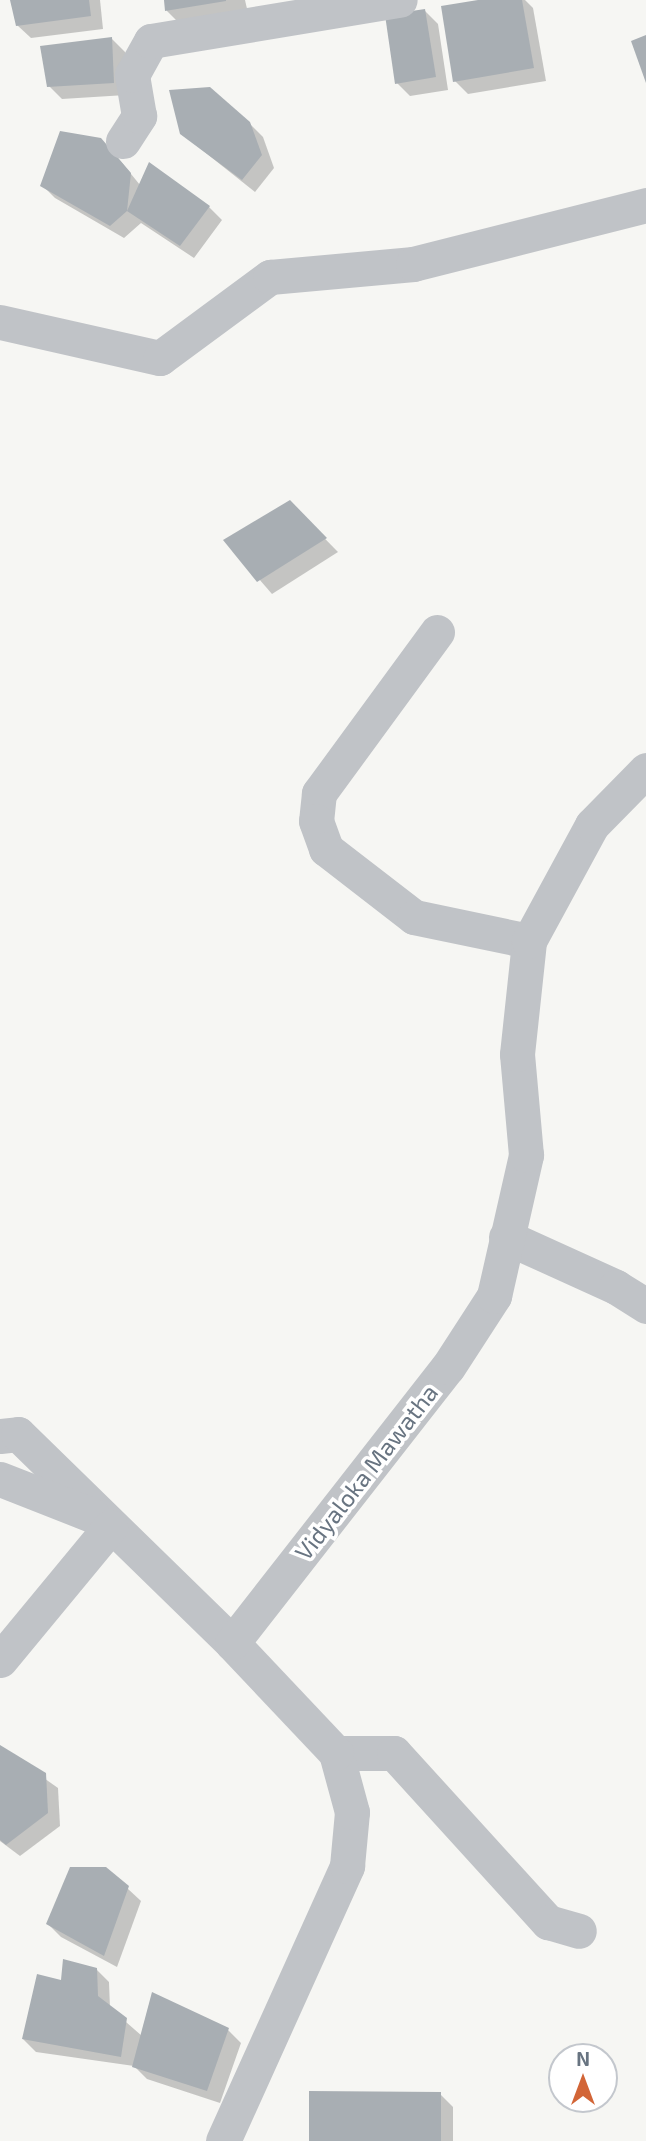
<!DOCTYPE html>
<html>
<head>
<meta charset="utf-8">
<style>
	body { margin:0 }
	#map { position:relative; width:646px; height:2141px; overflow:hidden; background:#f6f6f3; font-family:"Exo 2",sans-serif }
	div>[style] { position:absolute }
	.shadow>* { inset:0; background:#0003 }
	.building>* { inset:0; background:#a8aeb3 }
	.minor>* { height:35px; margin:-17.5px; padding:0 17.5px; transform-origin:17.5px; border-radius:17.5px; background:#c0c3c7 }
	span { translate:-50% -50%; white-space:nowrap; text-align:center; line-height:1.15; -webkit-text-stroke:7px #fff; paint-order:stroke }
	.street-label { font-size:24px; color:#687481 }
	.north { position:absolute; left:548px; top:2043px; width:70px; height:70px; box-sizing:border-box; background:#fff; border:2px solid #c3c7cd; border-radius:50%; rotate:0deg; font-size:19px; font-weight:700; line-height:28px; text-align:center; color:#687481 }
	.north::after { content:''; display:block; margin:auto; width:24px; height:32px; background:#d26537; clip-path:polygon(50% 0,100% 100%,50% 72%,0 100%) }
</style>
</head>
<body>
<div id="map">
	<div class="shadow">
		<div style="clip-path:polygon(12px 0,100px 0,103px 29px,31px 38px,17px 25px)"></div>
		<div style="clip-path:polygon(166px 0,245px 0,248px 13px,180px 24px,167px 11px)"></div>
		<div style="clip-path:polygon(489px 0,525px 0,533px 8px,546px 81px,468px 94px,455px 81px)"></div>
		<div style="clip-path:polygon(425px 11px,438px 24px,448px 90px,410px 96px,397px 83px)"></div>
		<div style="clip-path:polygon(112px 39px,125px 52px,126px 95px,62px 99px,49px 86px)"></div>
		<div style="clip-path:polygon(249px 123px,263px 137px,274px 168px,255px 192px,182px 134px)"></div>
		<div style="clip-path:polygon(114px 153px,140px 185px,209px 207px,222px 220px,194px 258px,141px 223px,124px 238px,55px 198px,42px 185px)"></div>
		<div style="clip-path:polygon(289px 502px,338px 552px,272px 594px,226px 541px)"></div>
		<div style="clip-path:polygon(0 1747px,58px 1788px,60px 1826px,20px 1856px,0 1841px)"></div>
		<div style="clip-path:polygon(127px 1888px,141px 1901px,117px 1967px,61px 1937px,48px 1924px)"></div>
		<div style="clip-path:polygon(96px 1969px,109px 1982px,110px 2008px,142px 2036px,228px 2030px,241px 2043px,220px 2103px,147px 2079px,134px 2066px,36px 2052px,23px 2039px,63px 1983px)"></div>
		<div style="clip-path:polygon(440px 2094px,453px 2107px,453px 2141px,311px 2141px)"></div>
	</div>
	<div class="building">
		<div style="clip-path:polygon(10px 0,89px 0,91px 16px,16px 26px)"></div>
		<div style="clip-path:polygon(164px 0,226px 0,226px 1px,165px 11px)"></div>
		<div style="clip-path:polygon(478px 0,522px 0,534px 68px,453px 82px,441px 6px)"></div>
		<div style="clip-path:polygon(425px 9px,436px 77px,395px 84px,385px 15px)"></div>
		<div style="clip-path:polygon(646px 35px,646px 83px,631px 41px)"></div>
		<div style="clip-path:polygon(112px 37px,114px 83px,47px 87px,40px 46px)"></div>
		<div style="clip-path:polygon(210px 87px,250px 122px,262px 155px,242px 180px,180px 134px,169px 90px)"></div>
		<div style="clip-path:polygon(60px 131px,101px 138px,131px 173px,127px 211px,149px 162px,210px 206px,180px 246px,127px 211px,110px 226px,40px 186px)"></div>
		<div style="clip-path:polygon(290px 500px,327px 538px,257px 582px,223px 540px)"></div>
		<div style="clip-path:polygon(0 1745px,46px 1773px,48px 1813px,6px 1845px,0 1840px)"></div>
		<div style="clip-path:polygon(70px 1867px,106px 1867px,129px 1886px,104px 1956px,46px 1924px)"></div>
		<div style="clip-path:polygon(63px 1959px,97px 1968px,98px 1996px,127px 2018px,121px 2057px,22px 2039px,37px 1974px,61px 1980px)"></div>
		<div style="clip-path:polygon(152px 1992px,229px 2028px,207px 2091px,132px 2067px)"></div>
		<div style="clip-path:polygon(309px 2091px,441px 2092px,441px 2141px,309px 2141px)"></div>
	</div>
	<div class="minor">
		<div style="left:123px;top:141px;width:30px;rotate:-57deg"></div>
		<div style="left:139px;top:116px;width:42px;rotate:-99.7deg"></div>
		<div style="left:132px;top:75px;width:39px;rotate:-61deg"></div>
		<div style="left:151px;top:41px;width:252px;rotate:-9.4deg"></div>
		<div style="left:0;top:322px;width:164px;rotate:12.7deg"></div>
		<div style="left:160px;top:358px;width:137px;rotate:-36.4deg"></div>
		<div style="left:270px;top:277px;width:144px;rotate:-5.2deg"></div>
		<div style="left:413px;top:264px;width:240px;rotate:-14.2deg"></div>
		<div style="left:437px;top:632px;width:200px;rotate:126.2deg"></div>
		<div style="left:319px;top:793px;width:28px;rotate:96deg"></div>
		<div style="left:316px;top:821px;width:30px;rotate:70deg"></div>
		<div style="left:326px;top:849px;width:111px;rotate:37.7deg"></div>
		<div style="left:414px;top:917px;width:117px;rotate:11.8deg"></div>
		<div style="left:506px;top:1237px;width:121px;rotate:24.4deg"></div>
		<div style="left:616px;top:1287px;width:36px;rotate:32deg"></div>
		<div style="left:0;top:1436px;width:18px;rotate:-6deg"></div>
		<div style="left:18px;top:1434px;width:299px;rotate:44.3deg"></div>
		<div style="left:0;top:1479px;width:99px;rotate:21.4deg"></div>
		<div style="left:0;top:1660px;width:173px;rotate:-50.4deg"></div>
		<div style="left:336px;top:1753px;width:58px"></div>
		<div style="left:394px;top:1753px;width:229px;rotate:47.7deg"></div>
		<div style="left:548px;top:1922px;width:32px;rotate:16deg"></div>
		<div style="left:223px;top:2141px;width:302px;rotate:-65.7deg"></div>
		<div style="left:347px;top:1866px;width:54px;rotate:-84.7deg"></div>
		<div style="left:352px;top:1812px;width:61px;rotate:-105.2deg"></div>
		<div style="left:336px;top:1753px;width:151px;rotate:-133.4deg"></div>
		<div style="left:232px;top:1643px;width:350px;rotate:-52deg"></div>
		<div style="left:448px;top:1367px;width:85px;rotate:-57.1deg"></div>
		<div style="left:494px;top:1296px;width:145px;rotate:-77.2deg"></div>
		<div style="left:526px;top:1155px;width:101px;rotate:-95.1deg"></div>
		<div style="left:517px;top:1054px;width:114px;rotate:-83.9deg"></div>
		<div style="left:529px;top:941px;width:132px;rotate:-61.5deg"></div>
		<div style="left:592px;top:825px;width:77px;rotate:-45.5deg"></div>
	</div>
	<div class="street-label">
		<span style="left:366px;top:1472px;rotate:-52deg">Vidyaloka Mawatha</span>
	</div>
	<div class="north">N</div>
</div>
</body>
</html>
